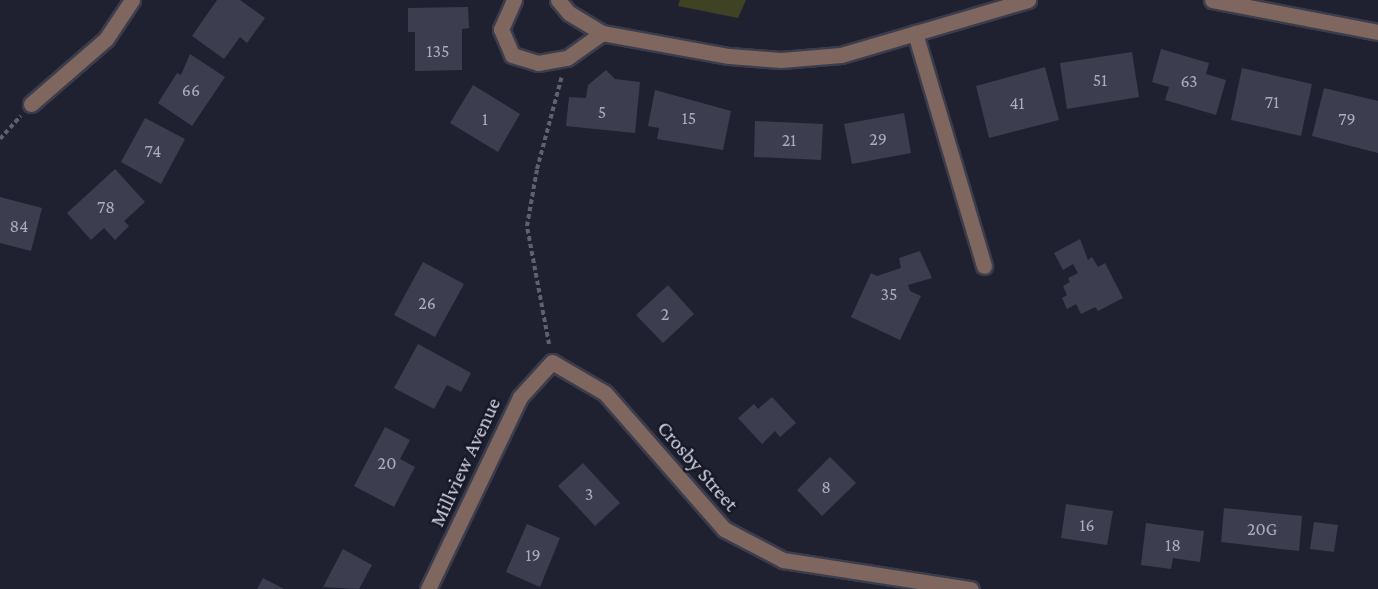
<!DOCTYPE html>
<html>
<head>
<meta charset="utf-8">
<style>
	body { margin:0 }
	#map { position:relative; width:1378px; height:589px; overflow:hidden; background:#1f2131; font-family:"Crimson Pro",serif }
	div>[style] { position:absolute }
	.green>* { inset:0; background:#3f4324 }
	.building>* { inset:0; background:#3c3e50 }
	.path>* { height:4px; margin-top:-2px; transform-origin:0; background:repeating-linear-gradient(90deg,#5f616f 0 4.5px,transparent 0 7.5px) }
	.roads { filter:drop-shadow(2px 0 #3b3d4d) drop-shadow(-2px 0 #3b3d4d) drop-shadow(0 2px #3b3d4d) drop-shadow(0 -2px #3b3d4d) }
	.minor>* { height:15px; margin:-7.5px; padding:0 7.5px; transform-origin:7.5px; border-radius:7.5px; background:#7f665e }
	span { translate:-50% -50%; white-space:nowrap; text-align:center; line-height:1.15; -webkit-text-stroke:5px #161727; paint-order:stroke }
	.number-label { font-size:18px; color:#abadba }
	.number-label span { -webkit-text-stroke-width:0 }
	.street-label { font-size:21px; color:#d0d2dd }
</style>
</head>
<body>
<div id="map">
	<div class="green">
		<div style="clip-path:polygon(680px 0,746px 0,738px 18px,678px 6px)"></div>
	</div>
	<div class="building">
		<div style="clip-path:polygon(217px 0,240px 0,265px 18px,247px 43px,240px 37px,224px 59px,192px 36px)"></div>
		<div style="clip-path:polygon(468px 7px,469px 28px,462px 29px,462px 70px,415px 71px,415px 32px,408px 32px,408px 8px)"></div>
		<div style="clip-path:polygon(1161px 49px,1209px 63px,1206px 74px,1226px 80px,1216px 115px,1165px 100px,1169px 87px,1152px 82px)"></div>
		<div style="clip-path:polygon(1132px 52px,1139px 97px,1067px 109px,1060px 63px)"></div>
		<div style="clip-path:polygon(190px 54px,225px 77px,192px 126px,158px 103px,177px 73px,181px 75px)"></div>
		<div style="clip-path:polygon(1045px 67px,1059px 120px,989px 138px,976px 86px)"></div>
		<div style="clip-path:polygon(1242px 68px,1312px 84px,1301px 136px,1231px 120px)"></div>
		<div style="clip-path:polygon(606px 70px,615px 79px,640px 82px,635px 133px,566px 126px,569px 97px,586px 98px,588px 85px)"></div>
		<div style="clip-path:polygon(473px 85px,520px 114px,498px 152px,450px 123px)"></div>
		<div style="clip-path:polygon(1324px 88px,1378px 101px,1378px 153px,1312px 136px)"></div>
		<div style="clip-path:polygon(655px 90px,731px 111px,723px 150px,657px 139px,659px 128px,648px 126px)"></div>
		<div style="clip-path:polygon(904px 113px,911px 153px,852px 164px,844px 124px)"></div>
		<div style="clip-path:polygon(145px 118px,185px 139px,161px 184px,121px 162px)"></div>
		<div style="clip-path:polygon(755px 121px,823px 124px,821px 160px,754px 157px)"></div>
		<div style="clip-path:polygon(115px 169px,145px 202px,124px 221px,129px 226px,115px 240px,104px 228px,91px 240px,67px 213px)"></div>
		<div style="clip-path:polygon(0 197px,42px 208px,31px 251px,0 243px)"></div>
		<div style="clip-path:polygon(1080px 239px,1088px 260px,1092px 257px,1098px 267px,1105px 263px,1123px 298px,1098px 311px,1095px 307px,1081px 314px,1076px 304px,1067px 309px,1062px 298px,1067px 295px,1063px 286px,1070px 282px,1068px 278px,1078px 273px,1073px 264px,1063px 270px,1054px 253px)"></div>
		<div style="clip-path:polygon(920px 251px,932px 278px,908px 285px,910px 291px,921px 296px,900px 340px,851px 317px,871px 273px,877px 276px,901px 268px,899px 258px)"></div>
		<div style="clip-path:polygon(423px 262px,464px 284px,435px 337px,394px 315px)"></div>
		<div style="clip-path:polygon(668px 285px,694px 314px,663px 343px,636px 315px)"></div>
		<div style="clip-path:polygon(418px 344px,471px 373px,461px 392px,447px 385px,434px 409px,394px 388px)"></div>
		<div style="clip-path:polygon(772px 397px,796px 423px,780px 437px,775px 431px,762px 444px,738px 418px,754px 404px,758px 409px)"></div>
		<div style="clip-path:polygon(385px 427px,410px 440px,400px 459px,415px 467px,394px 507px,354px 486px)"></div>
		<div style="clip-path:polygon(830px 457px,856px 483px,822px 516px,797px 490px)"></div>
		<div style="clip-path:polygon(583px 463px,620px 503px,595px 526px,558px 486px)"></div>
		<div style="clip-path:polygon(1066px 504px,1113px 511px,1107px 545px,1061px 538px)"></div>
		<div style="clip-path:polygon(1224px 508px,1302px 516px,1299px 551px,1221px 542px)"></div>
		<div style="clip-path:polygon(1314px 522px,1338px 525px,1334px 552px,1310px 549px)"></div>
		<div style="clip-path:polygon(1146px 523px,1204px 531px,1200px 562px,1173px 558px,1171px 569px,1141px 565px)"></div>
		<div style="clip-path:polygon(527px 524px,560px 538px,540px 587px,506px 572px)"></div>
		<div style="clip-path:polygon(343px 549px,372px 565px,359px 589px,323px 587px)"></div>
		<div style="clip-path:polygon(263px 578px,284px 589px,257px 589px)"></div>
	</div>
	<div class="path">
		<div style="left:0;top:139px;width:31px;rotate:-48deg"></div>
		<div style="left:549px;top:344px;width:120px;rotate:-100.6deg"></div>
		<div style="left:527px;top:226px;width:58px;rotate:-80deg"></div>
		<div style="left:537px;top:169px;width:96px;rotate:-75deg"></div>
	</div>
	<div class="roads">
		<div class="minor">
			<div style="left:514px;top:0;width:32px;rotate:114deg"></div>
			<div style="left:501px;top:29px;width:28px;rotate:67deg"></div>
			<div style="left:512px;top:55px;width:27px;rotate:17deg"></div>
			<div style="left:538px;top:63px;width:29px;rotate:-10deg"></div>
			<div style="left:567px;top:58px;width:43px;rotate:-35.5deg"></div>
			<div style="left:558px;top:0;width:17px;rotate:50deg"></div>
			<div style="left:569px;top:13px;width:39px;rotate:31deg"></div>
			<div style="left:602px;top:33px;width:129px;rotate:10.3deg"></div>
			<div style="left:729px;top:56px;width:52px;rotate:4.4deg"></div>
			<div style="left:781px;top:60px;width:60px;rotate:-4.8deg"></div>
			<div style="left:841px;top:55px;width:195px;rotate:-16.4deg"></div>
			<div style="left:1212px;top:0;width:169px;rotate:10.9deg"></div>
			<div style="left:915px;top:33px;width:243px;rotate:73.5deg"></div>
			<div style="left:31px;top:104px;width:99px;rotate:-40.9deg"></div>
			<div style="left:106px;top:39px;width:47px;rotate:-56.3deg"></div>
			<div style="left:428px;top:589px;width:213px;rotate:-64.4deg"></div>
			<div style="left:520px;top:397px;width:47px;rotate:-47.6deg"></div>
			<div style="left:552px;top:362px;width:61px;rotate:30.3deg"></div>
			<div style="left:605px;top:393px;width:181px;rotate:48.8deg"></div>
			<div style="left:724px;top:529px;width:67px;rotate:27.7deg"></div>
			<div style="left:783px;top:560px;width:190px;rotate:8.8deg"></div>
		</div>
	</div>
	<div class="number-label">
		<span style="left:438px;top:51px">135</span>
		<span style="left:1100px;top:80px">51</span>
		<span style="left:1189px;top:81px">63</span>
		<span style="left:191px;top:90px">66</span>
		<span style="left:1272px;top:102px">71</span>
		<span style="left:1017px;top:103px">41</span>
		<span style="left:602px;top:112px">5</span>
		<span style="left:689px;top:118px">15</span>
		<span style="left:485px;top:119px">1</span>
		<span style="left:1347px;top:119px">79</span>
		<span style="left:878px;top:139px">29</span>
		<span style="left:789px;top:140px">21</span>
		<span style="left:153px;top:151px">74</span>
		<span style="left:106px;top:207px">78</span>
		<span style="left:19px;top:226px">84</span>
		<span style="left:889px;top:294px">35</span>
		<span style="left:427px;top:303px">26</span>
		<span style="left:665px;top:314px">2</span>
		<span style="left:387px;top:463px">20</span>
		<span style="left:826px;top:487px">8</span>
		<span style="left:589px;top:494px">3</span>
		<span style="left:1087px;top:525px">16</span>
		<span style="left:1262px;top:529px">20G</span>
		<span style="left:1173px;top:545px">18</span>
		<span style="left:533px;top:555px">19</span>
	</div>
	<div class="street-label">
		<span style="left:465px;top:462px;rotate:-65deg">Millview Avenue</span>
		<span style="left:698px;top:466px;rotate:49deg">Crosby Street</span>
	</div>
</div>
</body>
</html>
